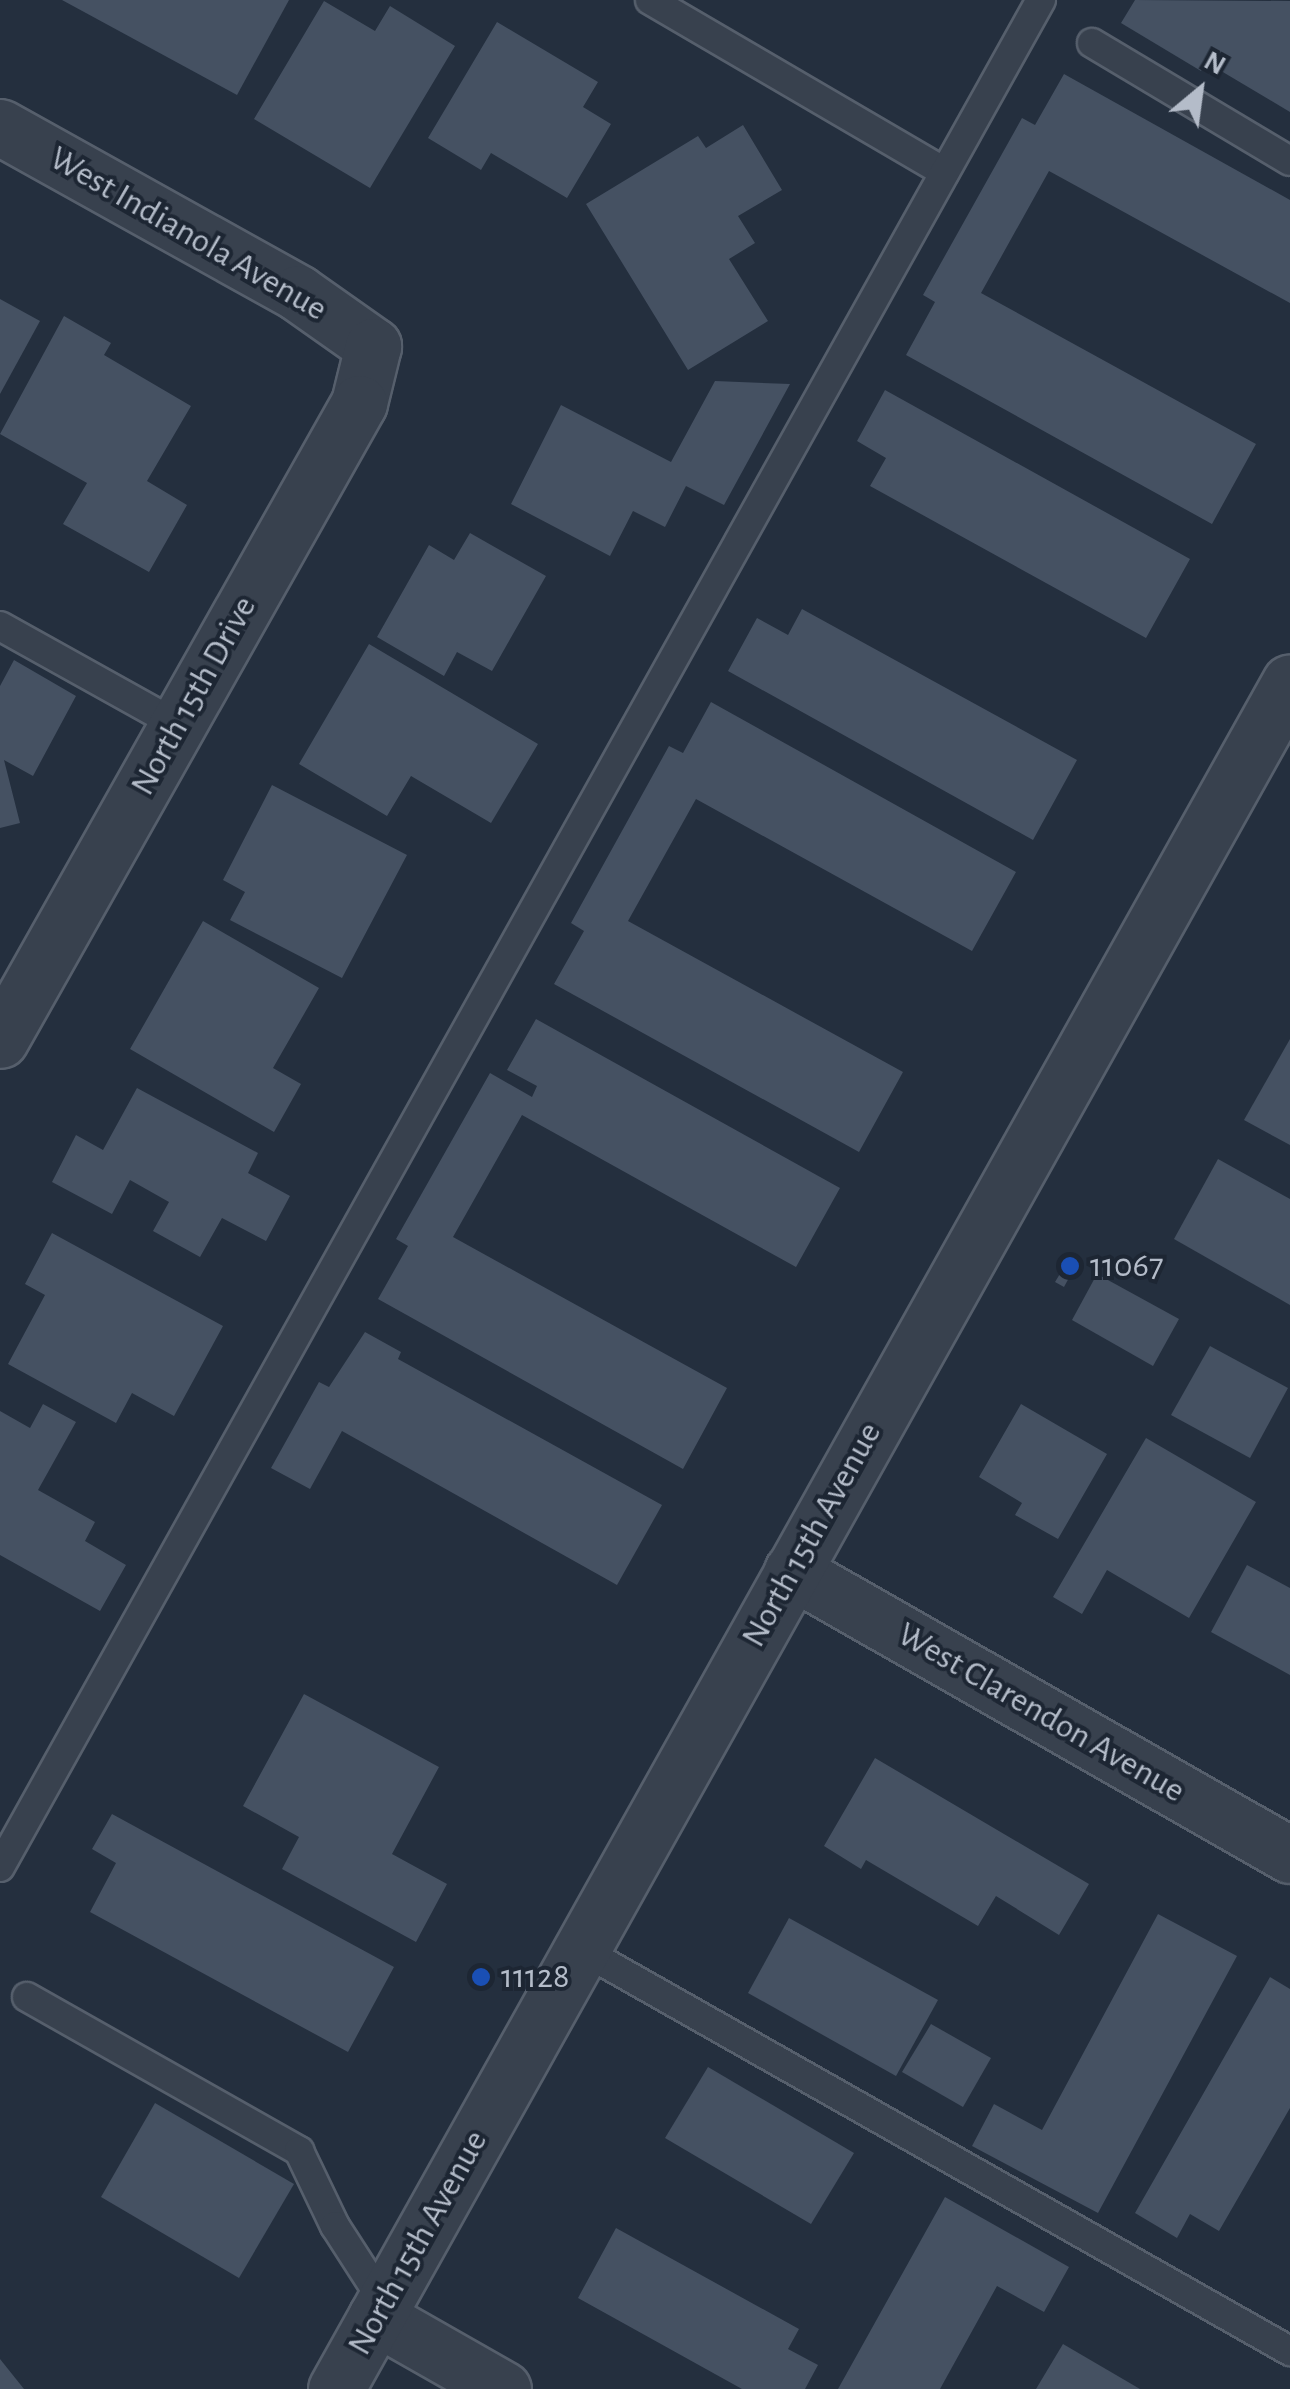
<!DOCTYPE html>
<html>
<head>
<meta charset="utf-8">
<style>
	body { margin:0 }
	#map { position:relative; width:1290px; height:2389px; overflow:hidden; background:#242f3e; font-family:"Alegreya Sans",sans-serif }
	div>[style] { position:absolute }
	.building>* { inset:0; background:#455162 }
	.roads { filter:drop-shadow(2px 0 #565f6c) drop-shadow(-2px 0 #565f6c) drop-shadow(0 2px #565f6c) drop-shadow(0 -2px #565f6c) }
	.service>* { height:28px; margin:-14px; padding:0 14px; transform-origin:14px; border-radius:14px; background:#38414e }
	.minor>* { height:55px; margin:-27.5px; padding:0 27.5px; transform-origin:27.5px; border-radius:27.5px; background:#38414e }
	.tertiary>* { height:55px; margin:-27.5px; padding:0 27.5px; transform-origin:27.5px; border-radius:27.5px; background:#38414e }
	.dots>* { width:28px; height:28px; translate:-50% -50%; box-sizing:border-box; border:5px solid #1d2633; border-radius:50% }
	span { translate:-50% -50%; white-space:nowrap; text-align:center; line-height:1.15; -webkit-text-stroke:8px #1d2633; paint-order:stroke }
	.street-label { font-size:35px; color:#b4bcc9 }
	.poi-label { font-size:35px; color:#b4bcc9 }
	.left { translate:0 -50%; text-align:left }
	.north { position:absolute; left:1150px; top:40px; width:100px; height:100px; -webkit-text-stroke:8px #1d2633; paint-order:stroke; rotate:29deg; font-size:28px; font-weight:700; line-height:40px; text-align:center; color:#b4bcc9 }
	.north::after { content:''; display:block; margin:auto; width:35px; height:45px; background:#b4bcc9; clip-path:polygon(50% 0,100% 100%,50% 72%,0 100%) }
</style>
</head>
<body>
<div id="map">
	<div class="building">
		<div style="clip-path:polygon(62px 0,289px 0,237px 95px)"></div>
		<div style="clip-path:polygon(1135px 0,1290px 1px,1290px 112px,1206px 62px,1201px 71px,1121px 23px)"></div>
		<div style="clip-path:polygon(324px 1px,375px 31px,390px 6px,455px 46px,370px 188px,254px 119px)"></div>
		<div style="clip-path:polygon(497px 22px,598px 82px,583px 107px,611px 124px,567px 198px,491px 153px,481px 170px,428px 138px)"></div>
		<div style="clip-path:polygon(1064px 74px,1290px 200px,1290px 303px,1049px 171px,981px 293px,1256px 444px,1212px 524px,906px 355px,935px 302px,923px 295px,1022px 118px,1035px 125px)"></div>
		<div style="clip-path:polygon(743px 125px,782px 190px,738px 216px,755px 243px,729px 259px,768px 321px,688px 370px,586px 204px,698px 136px,706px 148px)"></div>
		<div style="clip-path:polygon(0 299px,40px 321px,0 394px)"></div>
		<div style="clip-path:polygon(64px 316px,111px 343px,104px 355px,191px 406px,147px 481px,187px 505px,149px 572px,63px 524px,87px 483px,0 434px)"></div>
		<div style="clip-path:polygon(715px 381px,790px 384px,724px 505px,686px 486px,665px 527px,633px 511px,610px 556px,511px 504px,561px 405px,671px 462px)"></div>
		<div style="clip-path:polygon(885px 390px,1190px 559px,1146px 638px,870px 486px,886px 458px,857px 441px)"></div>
		<div style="clip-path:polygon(470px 533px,546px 576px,492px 671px,457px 652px,444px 676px,377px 637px,429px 545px,454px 560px)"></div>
		<div style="clip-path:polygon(802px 609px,1077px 760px,1033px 840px,728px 671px,757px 618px,788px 635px)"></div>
		<div style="clip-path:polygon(369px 644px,538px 744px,491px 823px,411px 776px,387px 816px,299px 764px)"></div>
		<div style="clip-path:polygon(14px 660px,76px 696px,33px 776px,4px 760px,20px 823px,0 828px,0 686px)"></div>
		<div style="clip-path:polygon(711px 702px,1016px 872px,972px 951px,696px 799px,628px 921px,903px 1072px,859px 1152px,554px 984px,584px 931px,571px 923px,669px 746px,683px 753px)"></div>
		<div style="clip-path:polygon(272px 785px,407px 855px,342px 978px,230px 920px,245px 892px,223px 880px)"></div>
		<div style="clip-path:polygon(203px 921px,319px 988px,273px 1068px,301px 1084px,274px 1132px,130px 1049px)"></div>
		<div style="clip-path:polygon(536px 1019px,840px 1188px,796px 1267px,522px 1115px,453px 1237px,727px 1388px,683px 1469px,378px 1299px,408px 1246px,396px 1239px,490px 1073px,532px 1097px,537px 1086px,507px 1070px)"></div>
		<div style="clip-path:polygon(1290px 1039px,1290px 1145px,1244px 1120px)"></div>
		<div style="clip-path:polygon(137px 1088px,258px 1153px,248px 1173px,290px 1196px,266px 1241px,222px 1218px,200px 1257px,153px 1231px,169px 1202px,130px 1180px,112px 1214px,52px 1182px,76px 1135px,103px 1150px)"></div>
		<div style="clip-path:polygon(1218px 1159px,1290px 1199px,1290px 1305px,1174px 1239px)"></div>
		<div style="clip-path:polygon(52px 1233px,223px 1326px,174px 1416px,132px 1393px,116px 1423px,8px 1364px,45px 1295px,25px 1284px)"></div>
		<div style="clip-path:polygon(1069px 1259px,1077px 1263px,1064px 1287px,1055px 1282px)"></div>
		<div style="clip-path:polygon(1097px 1274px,1179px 1319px,1153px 1366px,1072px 1320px)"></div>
		<div style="clip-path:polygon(365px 1332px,401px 1352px,398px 1359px,662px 1505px,617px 1585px,342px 1431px,310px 1489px,271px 1468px,319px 1382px,329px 1387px)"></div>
		<div style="clip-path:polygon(1210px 1346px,1288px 1388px,1250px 1458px,1171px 1415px)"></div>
		<div style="clip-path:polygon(43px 1404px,76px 1422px,38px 1490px,95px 1522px,85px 1541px,126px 1565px,100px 1611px,0 1555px,0 1411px,30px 1428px)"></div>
		<div style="clip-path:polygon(1021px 1404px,1107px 1454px,1058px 1539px,1015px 1515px,1022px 1503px,979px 1477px)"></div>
		<div style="clip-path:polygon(1146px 1438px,1256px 1502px,1189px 1618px,1107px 1570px,1082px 1614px,1053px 1597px)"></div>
		<div style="clip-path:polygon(1247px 1565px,1290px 1588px,1290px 1675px,1211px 1632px)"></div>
		<div style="clip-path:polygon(304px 1694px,439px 1767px,392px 1854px,447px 1884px,416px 1942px,282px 1869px,299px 1837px,243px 1806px)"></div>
		<div style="clip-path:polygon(875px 1758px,1089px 1884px,1059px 1935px,996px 1896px,978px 1926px,866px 1860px,861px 1869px,824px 1846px)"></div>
		<div style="clip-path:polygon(112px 1814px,394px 1967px,348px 2052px,90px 1912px,116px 1863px,92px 1849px)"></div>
		<div style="clip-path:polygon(1158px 1914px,1237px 1956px,1098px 2213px,972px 2146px,994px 2104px,1042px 2130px)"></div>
		<div style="clip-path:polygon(789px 1918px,938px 2000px,896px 2076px,748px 1993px)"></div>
		<div style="clip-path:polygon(1270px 1977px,1290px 1989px,1290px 2108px,1219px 2231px,1190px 2214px,1177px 2238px,1135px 2213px)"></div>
		<div style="clip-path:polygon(931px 2024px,991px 2058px,963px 2107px,902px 2072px)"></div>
		<div style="clip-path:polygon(708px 2067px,854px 2153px,811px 2224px,665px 2138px)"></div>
		<div style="clip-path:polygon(155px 2103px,294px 2184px,239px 2278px,101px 2197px)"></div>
		<div style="clip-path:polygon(945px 2197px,1069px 2267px,1044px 2312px,997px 2286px,940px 2389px,838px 2389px)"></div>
		<div style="clip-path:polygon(616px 2228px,799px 2329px,788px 2349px,818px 2365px,805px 2389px,742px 2389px,578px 2298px)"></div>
		<div style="clip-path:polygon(1063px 2344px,1140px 2389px,1036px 2389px)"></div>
		<div style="clip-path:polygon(0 2359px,24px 2389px,0 2389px)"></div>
	</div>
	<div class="roads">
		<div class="service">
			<div style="left:650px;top:0;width:341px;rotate:30.3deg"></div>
			<div style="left:1092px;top:43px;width:230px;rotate:30.8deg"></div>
			<div style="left:0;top:626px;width:204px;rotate:29.1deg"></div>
			<div style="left:0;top:1867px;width:2138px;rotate:-60.86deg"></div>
			<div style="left:582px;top:1950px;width:814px;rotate:29.53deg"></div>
			<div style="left:27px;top:1997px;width:313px;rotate:29.5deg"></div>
			<div style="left:299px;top:2151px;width:83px;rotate:64.4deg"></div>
			<div style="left:335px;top:2226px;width:90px;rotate:57.2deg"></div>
		</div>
		<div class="minor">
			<div style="left:0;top:127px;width:341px;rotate:29.1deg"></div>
			<div style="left:298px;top:293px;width:92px;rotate:35.2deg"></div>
			<div style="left:373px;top:346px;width:59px;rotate:103.8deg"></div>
			<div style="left:359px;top:403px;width:731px;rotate:119.4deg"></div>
			<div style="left:792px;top:1571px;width:573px;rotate:29.7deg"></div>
			<div style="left:376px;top:2317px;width:146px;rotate:29.6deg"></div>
		</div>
		<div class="tertiary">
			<div style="left:336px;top:2389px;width:1955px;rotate:-60.8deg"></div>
		</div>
	</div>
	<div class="dots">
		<div style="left:1070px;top:1266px;background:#1a4fb4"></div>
		<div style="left:481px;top:1977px;background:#1a4fb4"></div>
	</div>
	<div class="street-label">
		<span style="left:188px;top:234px;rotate:30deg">West Indianola Avenue</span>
		<span style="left:194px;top:696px;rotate:-61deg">North 15th Drive</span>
		<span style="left:812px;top:1535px;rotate:-61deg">North 15th Avenue</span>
		<span style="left:1041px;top:1713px;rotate:30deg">West Clarendon Avenue</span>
		<span style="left:418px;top:2243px;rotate:-61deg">North 15th Avenue</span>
	</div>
	<div class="poi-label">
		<span class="left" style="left:1090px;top:1266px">11067</span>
		<span class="left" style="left:501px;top:1977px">11128</span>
	</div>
	<div class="north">N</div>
</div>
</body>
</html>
